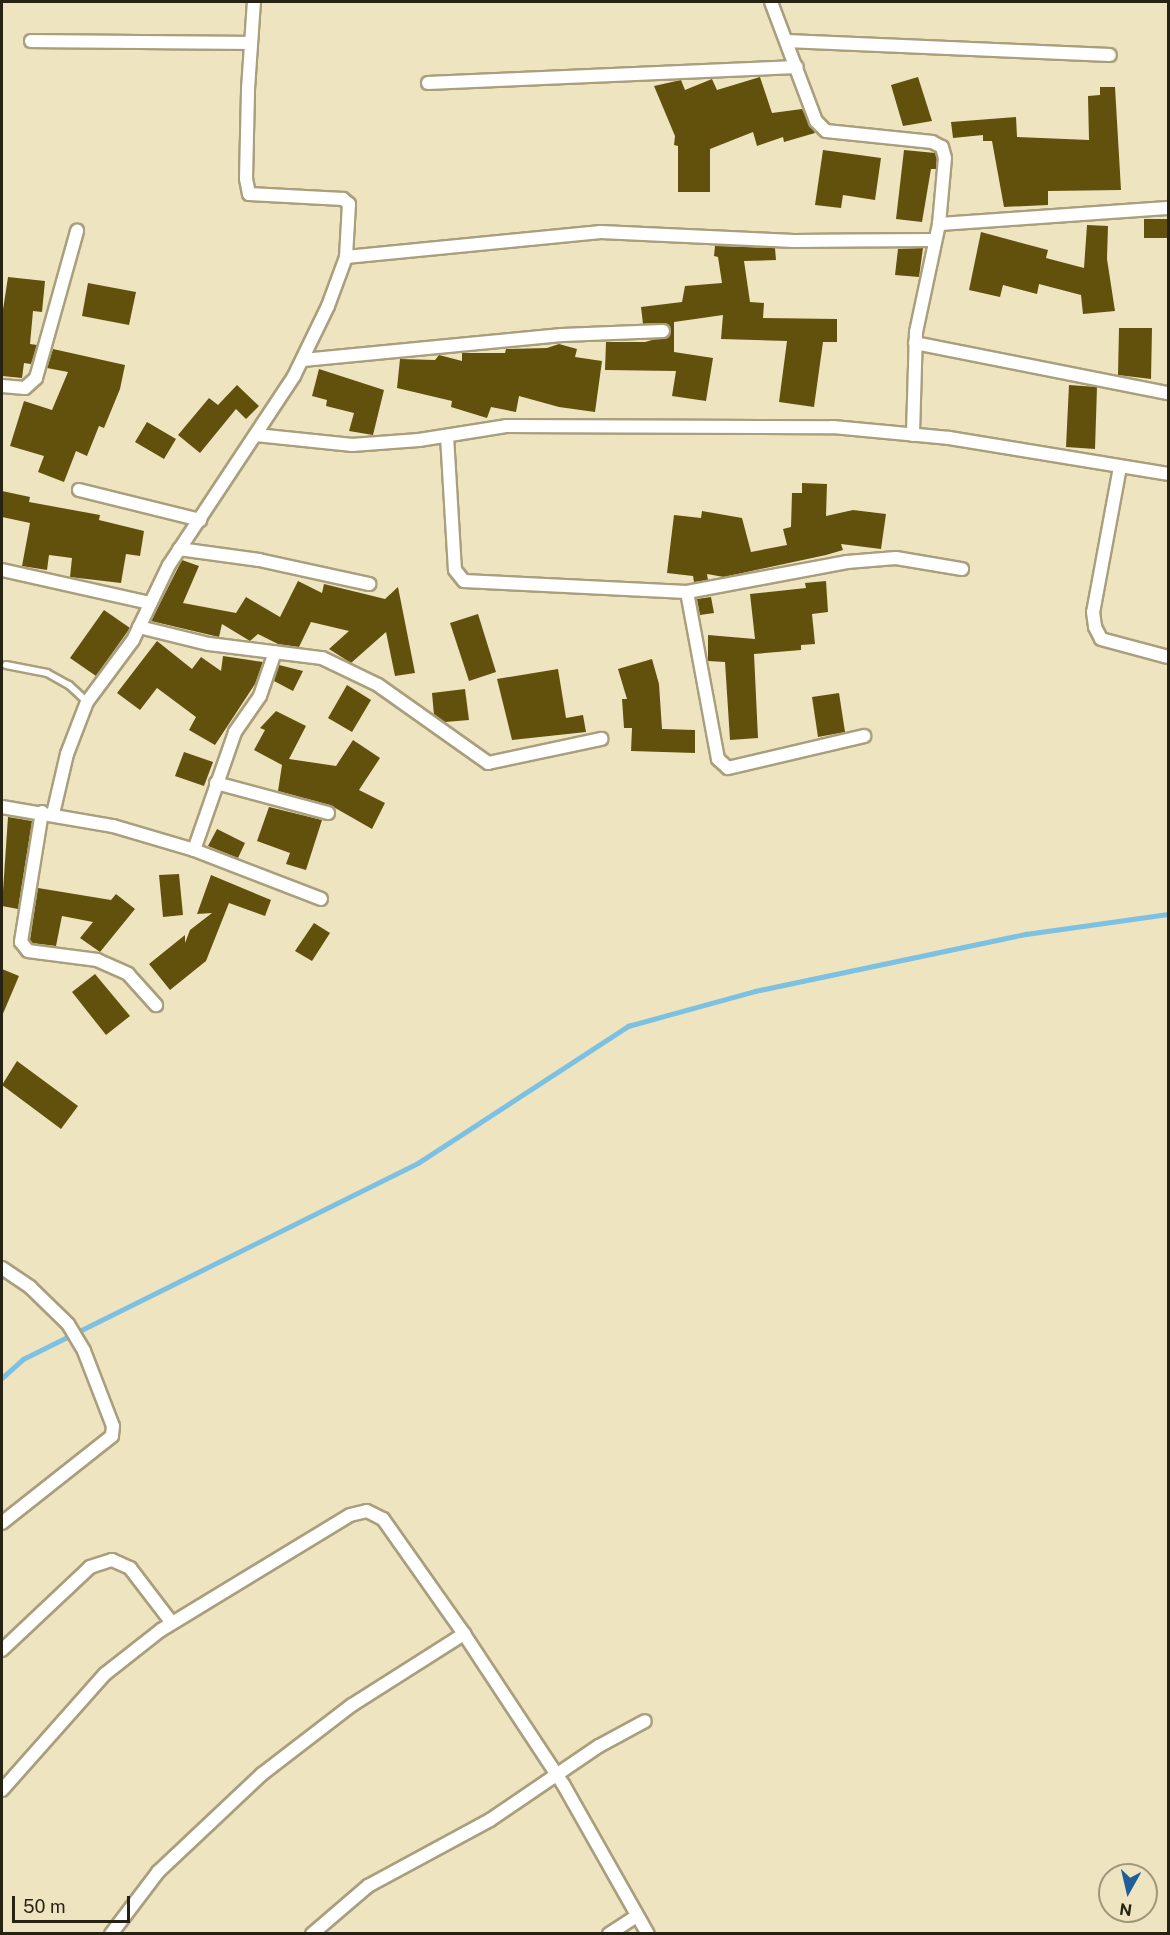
<!DOCTYPE html>
<html>
<head>
<meta charset="utf-8">
<style>
	body { margin:0 }
	#map { position:relative; width:1170px; height:1935px; overflow:hidden; background:#efe4c0; font-family:"Public Sans",sans-serif }
	div>[style] { position:absolute }
	.stream>* { height:4.5px; margin:-2.25px; padding:0 2.25px; transform-origin:2.25px; border-radius:2.25px; background:#7cc0e2 }
	.building>* { inset:0; background:#62510c }
	.roads { filter:drop-shadow(2px 0 #a99f7d) drop-shadow(-2px 0 #a99f7d) drop-shadow(0 2px #a99f7d) drop-shadow(0 -2px #a99f7d) }
	.lane>* { height:6px; margin:-3px; padding:0 3px; transform-origin:3px; border-radius:3px; background:#fff }
	.street>* { height:12px; margin:-6px; padding:0 6px; transform-origin:6px; border-radius:6px; background:#fff }
	span { translate:-50% -50%; white-space:nowrap; text-align:center; line-height:1.15; -webkit-text-stroke:6px #efe4c0; paint-order:stroke }
	.frame { position:absolute; inset:0; border:3px solid #262214; pointer-events:none }
	.north { position:absolute; left:1098px; top:1863px; width:60px; height:60px; box-sizing:border-box; background:#efe4c0; border:2px solid #9f967b; border-radius:50%; rotate:188deg; font-size:16px; font-weight:700; line-height:24px; text-align:center; color:#262214 }
	.north::after { content:''; display:block; margin:auto; width:21px; height:27px; background:#205e95; clip-path:polygon(50% 0,100% 100%,50% 72%,0 100%) }
	.scale { position:absolute; left:12px; top:1896px; width:118px; height:27px; box-sizing:border-box; border:3px solid #262214; border-top:0; padding-left:8px; font-size:18px; line-height:21px; white-space:nowrap; color:#262214; -webkit-text-stroke:4px #efe4c0; paint-order:stroke }
</style>
</head>
<body>
<div id="map">
	<div class="stream">
		<div style="left:2px;top:1378px;width:28px;rotate:-42deg"></div>
		<div style="left:23px;top:1359px;width:441px;rotate:-26.4deg"></div>
		<div style="left:418px;top:1163px;width:251px;rotate:-33.1deg"></div>
		<div style="left:628px;top:1026px;width:132px;rotate:-15.4deg"></div>
		<div style="left:755px;top:991px;width:277px;rotate:-11.9deg"></div>
		<div style="left:1026px;top:934px;width:143px;rotate:-8deg"></div>
	</div>
	<div class="building">
		<div style="clip-path:polygon(760px 77px,772px 113px,802px 109px,815px 133px,784px 142px,783px 137px,757px 146px,753px 132px,710px 149px,710px 192px,678px 192px,678px 146px,674px 145px,675px 136px,654px 86px,681px 80px,685px 90px,712px 79px,717px 90px)"></div>
		<div style="clip-path:polygon(918px 77px,932px 121px,903px 126px,891px 85px)"></div>
		<div style="clip-path:polygon(1100px 87px,1115px 87px,1121px 190px,1048px 191px,1048px 205px,1004px 207px,992px 141px,983px 141px,983px 135px,953px 138px,951px 122px,1016px 117px,1017px 137px,1089px 140px,1088px 96px,1100px 95px)"></div>
		<div style="clip-path:polygon(823px 150px,881px 158px,875px 200px,843px 195px,841px 208px,815px 205px)"></div>
		<div style="clip-path:polygon(904px 150px,935px 153px,937px 159px,936px 169px,931px 169px,922px 222px,896px 219px)"></div>
		<div style="clip-path:polygon(1144px 219px,1168px 219px,1168px 238px,1144px 238px)"></div>
		<div style="clip-path:polygon(1087px 225px,1108px 226px,1107px 259px,1115px 311px,1083px 314px,1081px 295px,1039px 284px,1037px 294px,1003px 285px,1000px 297px,969px 290px,981px 232px,1048px 250px,1046px 258px,1084px 268px)"></div>
		<div style="clip-path:polygon(715px 246px,775px 248px,776px 260px,744px 261px,750px 302px,764px 303px,763px 318px,837px 319px,837px 342px,823px 342px,814px 407px,779px 402px,787px 341px,721px 339px,723px 315px,674px 322px,674px 352px,713px 358px,706px 401px,672px 396px,676px 371px,605px 370px,606px 342px,645px 342px,670px 335px,666px 323px,643px 324px,641px 307px,682px 302px,685px 286px,722px 283px,718px 257px,714px 256px)"></div>
		<div style="clip-path:polygon(923px 248px,919px 277px,895px 275px,898px 249px)"></div>
		<div style="clip-path:polygon(8px 277px,45px 281px,42px 312px,33px 311px,30px 344px,37px 345px,31px 364px,24px 363px,22px 378px,2px 376px,2px 316px)"></div>
		<div style="clip-path:polygon(88px 283px,136px 292px,129px 325px,82px 316px)"></div>
		<div style="clip-path:polygon(1119px 328px,1152px 328px,1151px 379px,1118px 375px)"></div>
		<div style="clip-path:polygon(559px 344px,577px 349px,575px 357px,602px 361px,595px 412px,559px 407px,519px 396px,516px 412px,491px 407px,487px 418px,451px 407px,452px 401px,397px 388px,400px 359px,435px 360px,439px 355px,462px 361px,462px 353px,505px 353px,506px 349px,547px 348px)"></div>
		<div style="clip-path:polygon(53px 349px,125px 365px,120px 389px,104px 428px,99px 426px,87px 456px,76px 451px,64px 482px,38px 472px,44px 456px,10px 446px,24px 401px,52px 410px,68px 372px,47px 368px)"></div>
		<div style="clip-path:polygon(319px 369px,384px 390px,373px 435px,349px 431px,354px 413px,326px 406px,327px 400px,312px 396px)"></div>
		<div style="clip-path:polygon(237px 385px,259px 406px,246px 419px,236px 409px,200px 453px,178px 435px,209px 398px,218px 405px)"></div>
		<div style="clip-path:polygon(1069px 385px,1097px 387px,1095px 449px,1066px 447px)"></div>
		<div style="clip-path:polygon(147px 422px,176px 439px,164px 459px,135px 442px)"></div>
		<div style="clip-path:polygon(802px 483px,827px 484px,826px 516px,853px 510px,886px 514px,881px 549px,841px 544px,843px 550px,826px 555px,724px 577px,707px 574px,708px 580px,694px 582px,693px 576px,667px 573px,674px 515px,701px 518px,702px 511px,742px 518px,751px 552px,787px 545px,783px 529px,791px 527px,792px 493px,802px 493px)"></div>
		<div style="clip-path:polygon(2px 491px,30px 497px,29px 502px,100px 515px,99px 520px,144px 531px,140px 556px,126px 554px,121px 583px,70px 577px,72px 558px,49px 555px,47px 570px,22px 566px,30px 523px,2px 517px)"></div>
		<div style="clip-path:polygon(182px 560px,199px 566px,183px 603px,236px 613px,246px 597px,280px 617px,298px 581px,322px 593px,324px 584px,385px 599px,398px 587px,415px 673px,395px 676px,386px 632px,351px 663px,329px 649px,349px 631px,311px 622px,299px 647px,278px 644px,258px 634px,250px 641px,222px 624px,219px 637px,151px 621px)"></div>
		<div style="clip-path:polygon(826px 581px,828px 612px,812px 614px,815px 644px,801px 645px,801px 650px,754px 654px,758px 738px,730px 740px,725px 662px,708px 661px,708px 635px,755px 639px,750px 594px,806px 588px,805px 583px)"></div>
		<div style="clip-path:polygon(711px 597px,714px 613px,700px 615px,697px 599px)"></div>
		<div style="clip-path:polygon(104px 610px,130px 628px,96px 676px,70px 658px)"></div>
		<div style="clip-path:polygon(478px 614px,496px 672px,469px 681px,450px 623px)"></div>
		<div style="clip-path:polygon(157px 641px,192px 669px,201px 657px,221px 671px,223px 656px,263px 662px,255px 684px,215px 745px,189px 730px,196px 717px,157px 688px,140px 710px,117px 693px)"></div>
		<div style="clip-path:polygon(652px 659px,659px 684px,662px 729px,695px 730px,695px 753px,631px 751px,632px 728px,624px 728px,622px 699px,627px 699px,618px 669px)"></div>
		<div style="clip-path:polygon(279px 665px,303px 671px,293px 691px,274px 681px)"></div>
		<div style="clip-path:polygon(558px 669px,566px 718px,583px 715px,586px 732px,512px 740px,497px 679px)"></div>
		<div style="clip-path:polygon(347px 685px,371px 700px,352px 732px,328px 718px)"></div>
		<div style="clip-path:polygon(465px 689px,469px 720px,445px 722px,434px 715px,432px 693px)"></div>
		<div style="clip-path:polygon(839px 693px,845px 732px,818px 737px,812px 697px)"></div>
		<div style="clip-path:polygon(276px 711px,306px 726px,289px 759px,336px 766px,353px 740px,380px 758px,359px 790px,385px 803px,372px 829px,330px 805px,278px 791px,282px 765px,254px 750px,265px 730px,260px 728px)"></div>
		<div style="clip-path:polygon(184px 752px,213px 762px,204px 786px,175px 776px)"></div>
		<div style="clip-path:polygon(269px 807px,322px 820px,306px 870px,286px 864px,290px 853px,257px 841px)"></div>
		<div style="clip-path:polygon(8px 817px,32px 821px,18px 909px,2px 906px)"></div>
		<div style="clip-path:polygon(217px 829px,245px 843px,238px 858px,208px 846px)"></div>
		<div style="clip-path:polygon(179px 874px,183px 915px,163px 917px,159px 875px)"></div>
		<div style="clip-path:polygon(211px 875px,271px 900px,265px 916px,229px 903px,206px 961px,170px 990px,149px 964px,185px 935px,185px 943px,190px 930px,212px 913px,197px 914px)"></div>
		<div style="clip-path:polygon(38px 888px,111px 900px,116px 894px,135px 909px,100px 952px,80px 938px,93px 922px,62px 916px,56px 946px,32px 943px,30px 940px)"></div>
		<div style="clip-path:polygon(314px 923px,330px 933px,312px 961px,295px 951px)"></div>
		<div style="clip-path:polygon(2px 969px,19px 976px,2px 1016px)"></div>
		<div style="clip-path:polygon(95px 974px,130px 1016px,106px 1035px,72px 992px)"></div>
		<div style="clip-path:polygon(17px 1061px,78px 1106px,61px 1129px,2px 1085px)"></div>
	</div>
	<div class="roads">
		<div class="lane">
			<div style="left:6px;top:665px;width:42px;rotate:11deg"></div>
			<div style="left:47px;top:673px;width:25px;rotate:29deg"></div>
			<div style="left:69px;top:685px;width:25px;rotate:43deg"></div>
		</div>
		<div class="street">
			<div style="left:771px;top:2px;width:127px;rotate:69.3deg"></div>
			<div style="left:816px;top:121px;width:14px;rotate:45deg"></div>
			<div style="left:826px;top:131px;width:107px;rotate:5.9deg"></div>
			<div style="left:932px;top:142px;width:11px;rotate:27deg"></div>
			<div style="left:942px;top:147px;width:11px;rotate:75deg"></div>
			<div style="left:945px;top:158px;width:66px;rotate:95.2deg"></div>
			<div style="left:939px;top:224px;width:110px;rotate:102deg"></div>
			<div style="left:916px;top:332px;width:103px;rotate:91.7deg"></div>
			<div style="left:31px;top:41px;width:218px;rotate:0.5deg"></div>
			<div style="left:787px;top:41px;width:323px;rotate:2.5deg"></div>
			<div style="left:428px;top:83px;width:369px;rotate:-2.5deg"></div>
			<div style="left:939px;top:224px;width:230px;rotate:-4deg"></div>
			<div style="left:346px;top:257px;width:256px;rotate:-5.6deg"></div>
			<div style="left:601px;top:232px;width:193px;rotate:2.7deg"></div>
			<div style="left:794px;top:241px;width:141px;rotate:-0.4deg"></div>
			<div style="left:915px;top:343px;width:258px;rotate:11.2deg"></div>
			<div style="left:303px;top:360px;width:260px;rotate:-5.5deg"></div>
			<div style="left:562px;top:335px;width:101px;rotate:-2.3deg"></div>
			<div style="left:2px;top:386px;width:23px;rotate:5deg"></div>
			<div style="left:25px;top:388px;width:15px;rotate:-42deg"></div>
			<div style="left:36px;top:378px;width:153px;rotate:-74.4deg"></div>
			<div style="left:256px;top:435px;width:97px;rotate:5.9deg"></div>
			<div style="left:352px;top:445px;width:67px;rotate:-4.3deg"></div>
			<div style="left:419px;top:440px;width:88px;rotate:-9.1deg"></div>
			<div style="left:506px;top:426px;width:327px;rotate:0.2deg"></div>
			<div style="left:833px;top:427px;width:117px;rotate:5.4deg"></div>
			<div style="left:949px;top:438px;width:222px;rotate:9.3deg"></div>
			<div style="left:447px;top:436px;width:134px;rotate:86.6deg"></div>
			<div style="left:455px;top:570px;width:14px;rotate:51deg"></div>
			<div style="left:464px;top:581px;width:223px;rotate:2.8deg"></div>
			<div style="left:687px;top:592px;width:163px;rotate:-10.6deg"></div>
			<div style="left:847px;top:562px;width:49px;rotate:-4.7deg"></div>
			<div style="left:896px;top:558px;width:67px;rotate:9.5deg"></div>
			<div style="left:1120px;top:467px;width:147px;rotate:100.5deg"></div>
			<div style="left:1093px;top:612px;width:15px;rotate:82deg"></div>
			<div style="left:1095px;top:627px;width:13px;rotate:63deg"></div>
			<div style="left:1101px;top:639px;width:69px;rotate:15deg"></div>
			<div style="left:79px;top:490px;width:125px;rotate:13.9deg"></div>
			<div style="left:179px;top:549px;width:81px;rotate:7.8deg"></div>
			<div style="left:259px;top:560px;width:113px;rotate:12.3deg"></div>
			<div style="left:2px;top:570px;width:152px;rotate:12.6deg"></div>
			<div style="left:687px;top:592px;width:170px;rotate:79.5deg"></div>
			<div style="left:718px;top:759px;width:13px;rotate:42deg"></div>
			<div style="left:728px;top:768px;width:140px;rotate:-13.2deg"></div>
			<div style="left:139px;top:627px;width:72px;rotate:13.7deg"></div>
			<div style="left:209px;top:644px;width:114px;rotate:7.1deg"></div>
			<div style="left:322px;top:658px;width:62px;rotate:25.7deg"></div>
			<div style="left:378px;top:685px;width:135px;rotate:35.3deg"></div>
			<div style="left:488px;top:763px;width:116px;rotate:-12deg"></div>
			<div style="left:216px;top:783px;width:116px;rotate:15deg"></div>
			<div style="left:2px;top:807px;width:113px;rotate:9.7deg"></div>
			<div style="left:113px;top:826px;width:84px;rotate:16.5deg"></div>
			<div style="left:194px;top:850px;width:136px;rotate:21.1deg"></div>
			<div style="left:42px;top:812px;width:132px;rotate:99.2deg"></div>
			<div style="left:21px;top:942px;width:11px;rotate:52deg"></div>
			<div style="left:28px;top:951px;width:70px;rotate:7.4deg"></div>
			<div style="left:97px;top:960px;width:34px;rotate:24deg"></div>
			<div style="left:128px;top:974px;width:42px;rotate:47.9deg"></div>
			<div style="left:53px;top:814px;width:62px;rotate:-76.9deg"></div>
			<div style="left:67px;top:754px;width:56px;rotate:-69deg"></div>
			<div style="left:87px;top:702px;width:77px;rotate:-53.4deg"></div>
			<div style="left:133px;top:640px;width:83px;rotate:-64.4deg"></div>
			<div style="left:169px;top:565px;width:227px;rotate:-56.5deg"></div>
			<div style="left:294px;top:376px;width:78px;rotate:-64.1deg"></div>
			<div style="left:328px;top:306px;width:52px;rotate:-69.8deg"></div>
			<div style="left:346px;top:257px;width:53px;rotate:-86.8deg"></div>
			<div style="left:349px;top:204px;width:8px;rotate:-140deg"></div>
			<div style="left:343px;top:199px;width:94px;rotate:-177deg"></div>
			<div style="left:249px;top:194px;width:15px;rotate:-101deg"></div>
			<div style="left:246px;top:179px;width:90px;rotate:-88.7deg"></div>
			<div style="left:248px;top:89px;width:87px;rotate:-86.1deg"></div>
			<div style="left:194px;top:850px;width:125px;rotate:-70.8deg"></div>
			<div style="left:235px;top:732px;width:44px;rotate:-55.2deg"></div>
			<div style="left:260px;top:696px;width:46px;rotate:-71.2deg"></div>
			<div style="left:2px;top:1268px;width:34px;rotate:34deg"></div>
			<div style="left:30px;top:1287px;width:53px;rotate:44.2deg"></div>
			<div style="left:68px;top:1324px;width:31px;rotate:59deg"></div>
			<div style="left:84px;top:1351px;width:80px;rotate:68.9deg"></div>
			<div style="left:113px;top:1426px;width:10px;rotate:96deg"></div>
			<div style="left:112px;top:1436px;width:140px;rotate:141.7deg"></div>
			<div style="left:2px;top:1650px;width:121px;rotate:-43.3deg"></div>
			<div style="left:90px;top:1567px;width:23px;rotate:-18deg"></div>
			<div style="left:112px;top:1560px;width:20px;rotate:24deg"></div>
			<div style="left:130px;top:1568px;width:69px;rotate:52.6deg"></div>
			<div style="left:2px;top:1790px;width:155px;rotate:-48.4deg"></div>
			<div style="left:105px;top:1674px;width:71px;rotate:-38.2deg"></div>
			<div style="left:161px;top:1630px;width:221px;rotate:-31.3deg"></div>
			<div style="left:350px;top:1515px;width:17px;rotate:-13deg"></div>
			<div style="left:367px;top:1511px;width:18px;rotate:27deg"></div>
			<div style="left:383px;top:1519px;width:141px;rotate:54.8deg"></div>
			<div style="left:464px;top:1634px;width:180px;rotate:56.6deg"></div>
			<div style="left:563px;top:1784px;width:172px;rotate:60.5deg"></div>
			<div style="left:111px;top:1934px;width:78px;rotate:-52.8deg"></div>
			<div style="left:158px;top:1872px;width:143px;rotate:-43.3deg"></div>
			<div style="left:262px;top:1774px;width:113px;rotate:-37.5deg"></div>
			<div style="left:352px;top:1705px;width:133px;rotate:-32.4deg"></div>
			<div style="left:312px;top:1934px;width:74px;rotate:-40.6deg"></div>
			<div style="left:368px;top:1886px;width:139px;rotate:-28.4deg"></div>
			<div style="left:490px;top:1820px;width:132px;rotate:-34.2deg"></div>
			<div style="left:599px;top:1746px;width:52px;rotate:-28.5deg"></div>
			<div style="left:609px;top:1934px;width:33px;rotate:-33deg"></div>
		</div>
	</div>
	<div class="frame"></div>
	<div class="north">N</div>
	<div class="scale">50 m</div>
</div>
</body>
</html>
